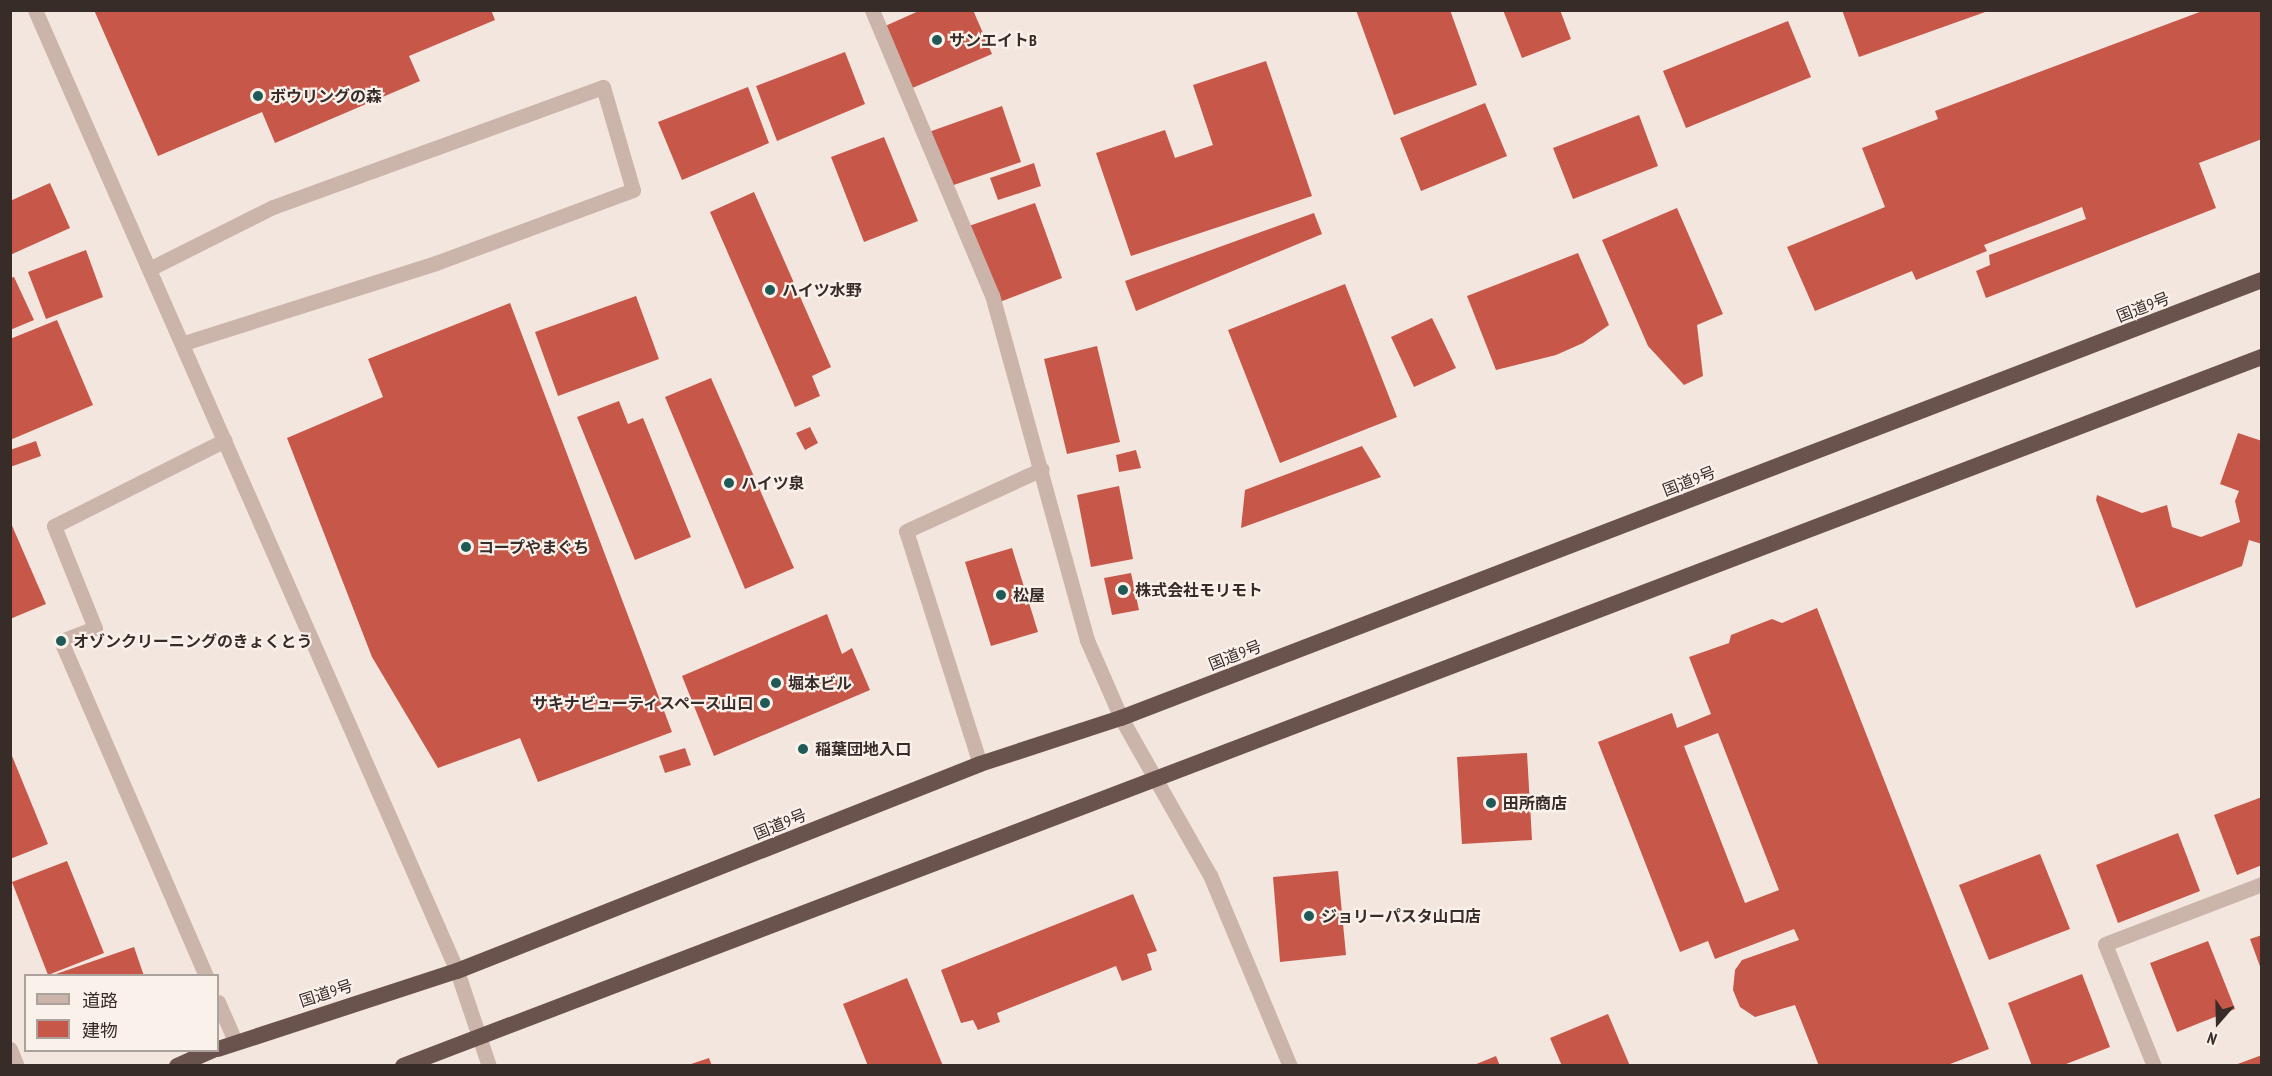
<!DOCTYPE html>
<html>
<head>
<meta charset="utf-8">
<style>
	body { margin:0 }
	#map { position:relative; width:2272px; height:1076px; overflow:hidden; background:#f3e6de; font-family:"PT Sans Narrow","Noto Sans JP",sans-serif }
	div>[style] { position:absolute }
	.building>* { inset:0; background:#c65749 }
	.service>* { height:15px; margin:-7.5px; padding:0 7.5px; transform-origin:7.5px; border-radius:7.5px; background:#cbb4aa }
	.minor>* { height:15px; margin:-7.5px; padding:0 7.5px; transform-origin:7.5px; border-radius:7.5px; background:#cbb4aa }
	.tertiary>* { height:15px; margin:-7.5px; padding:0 7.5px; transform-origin:7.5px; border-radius:7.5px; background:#cbb4aa }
	.trunk>* { height:16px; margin:-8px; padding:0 8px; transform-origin:8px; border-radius:8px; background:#6a534d }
	.dots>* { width:16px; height:16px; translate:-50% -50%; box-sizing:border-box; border:3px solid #faf1eb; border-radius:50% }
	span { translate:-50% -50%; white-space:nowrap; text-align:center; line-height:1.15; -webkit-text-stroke:4.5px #faf1eb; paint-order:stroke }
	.poi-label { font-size:16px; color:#382c29; font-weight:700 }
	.left { translate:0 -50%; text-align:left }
	.right { translate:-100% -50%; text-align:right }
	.street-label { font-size:16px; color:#382c29 }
	.frame { position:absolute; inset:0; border:12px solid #382c29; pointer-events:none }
	.legend { position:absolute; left:24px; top:974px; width:195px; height:78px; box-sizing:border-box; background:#faf1eb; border:2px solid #aca29d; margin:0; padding:8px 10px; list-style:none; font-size:18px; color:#382c29 }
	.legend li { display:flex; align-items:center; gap:12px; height:30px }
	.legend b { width:30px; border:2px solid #aca29d }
	.north { position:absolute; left:2188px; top:992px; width:60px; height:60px; -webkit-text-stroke:4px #faf1eb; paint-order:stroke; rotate:200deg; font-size:16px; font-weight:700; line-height:24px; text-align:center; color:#382c29 }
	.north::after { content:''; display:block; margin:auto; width:21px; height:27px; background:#382c29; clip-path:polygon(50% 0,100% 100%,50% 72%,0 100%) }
</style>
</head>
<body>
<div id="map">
	<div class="building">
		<div style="clip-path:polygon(94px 10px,491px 10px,495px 20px,409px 56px,420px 81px,275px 143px,262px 112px,158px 156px)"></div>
		<div style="clip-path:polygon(921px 10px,973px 10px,992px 54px,910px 89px,883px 27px)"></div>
		<div style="clip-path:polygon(1356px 10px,1450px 10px,1477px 85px,1394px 115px)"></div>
		<div style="clip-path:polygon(1503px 10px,1560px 10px,1571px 39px,1522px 58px)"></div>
		<div style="clip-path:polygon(1842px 10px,1988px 10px,1988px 11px,1859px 57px)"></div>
		<div style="clip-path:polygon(2205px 10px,2262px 10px,2262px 139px,2199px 163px,2216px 208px,1986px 298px,1976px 271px,1990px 265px,1989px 255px,2086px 219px,2082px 207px,1984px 245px,1987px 251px,1916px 280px,1912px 271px,1815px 311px,1787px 247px,1885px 207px,1862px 148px,1938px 119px,1935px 111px)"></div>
		<div style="clip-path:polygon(1788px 21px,1811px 77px,1686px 128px,1663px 71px)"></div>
		<div style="clip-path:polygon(845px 52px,865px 104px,777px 141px,756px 86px)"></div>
		<div style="clip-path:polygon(1266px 61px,1312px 196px,1131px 256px,1096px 153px,1165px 130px,1175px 158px,1213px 145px,1193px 85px)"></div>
		<div style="clip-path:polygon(748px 87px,769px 143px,682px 180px,658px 122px)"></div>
		<div style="clip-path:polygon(1485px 103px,1507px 156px,1421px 191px,1400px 138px)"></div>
		<div style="clip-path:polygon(1002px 106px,1021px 162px,945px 188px,926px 133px)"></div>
		<div style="clip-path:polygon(1639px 115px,1658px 166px,1573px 199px,1553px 148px)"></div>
		<div style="clip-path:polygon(884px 137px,918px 221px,864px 242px,831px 157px)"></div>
		<div style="clip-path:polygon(1034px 163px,1041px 186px,998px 200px,990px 178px)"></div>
		<div style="clip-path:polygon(50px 183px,70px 228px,10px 255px,10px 201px)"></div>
		<div style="clip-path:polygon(754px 192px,831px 367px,812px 376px,820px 396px,795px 407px,710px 212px)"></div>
		<div style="clip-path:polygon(1035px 203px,1062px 278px,989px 306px,963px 228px)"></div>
		<div style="clip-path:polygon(1677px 208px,1723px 314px,1697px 325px,1703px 376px,1684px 385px,1648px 346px,1602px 240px)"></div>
		<div style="clip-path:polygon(1314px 213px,1322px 234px,1136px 311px,1125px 281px)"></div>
		<div style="clip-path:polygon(86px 250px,103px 297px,46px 319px,28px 272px)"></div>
		<div style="clip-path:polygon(1578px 253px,1609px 325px,1583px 343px,1556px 355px,1496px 370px,1467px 296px)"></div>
		<div style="clip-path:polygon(14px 277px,34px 320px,10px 330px,10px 278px)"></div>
		<div style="clip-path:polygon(1345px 284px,1397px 417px,1280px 463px,1228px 330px)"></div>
		<div style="clip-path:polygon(636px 296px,659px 359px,558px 396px,535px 332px)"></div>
		<div style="clip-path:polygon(510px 303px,672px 732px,538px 782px,520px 738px,438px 768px,372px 657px,287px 438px,383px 397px,368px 359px)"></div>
		<div style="clip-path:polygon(1432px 318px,1456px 368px,1414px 387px,1391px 337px)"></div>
		<div style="clip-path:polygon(57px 320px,93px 405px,10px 440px,10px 339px)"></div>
		<div style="clip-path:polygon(1097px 346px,1120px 442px,1067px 454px,1044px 359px)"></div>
		<div style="clip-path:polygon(711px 378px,794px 568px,745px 589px,665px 397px)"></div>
		<div style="clip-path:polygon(619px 401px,628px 424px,643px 418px,691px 537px,635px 560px,577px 417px)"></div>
		<div style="clip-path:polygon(810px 427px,818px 443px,805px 450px,796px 433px)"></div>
		<div style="clip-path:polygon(2238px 433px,2262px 441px,2262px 544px,2249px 540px,2242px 566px,2136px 608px,2096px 500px,2097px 495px,2142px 513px,2167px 505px,2172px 527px,2201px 537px,2240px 522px,2235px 501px,2239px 491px,2220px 484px)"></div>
		<div style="clip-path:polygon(36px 441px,41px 456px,10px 467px,10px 450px)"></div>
		<div style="clip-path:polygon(1362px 446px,1381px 477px,1241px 528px,1245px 490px)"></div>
		<div style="clip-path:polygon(1136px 450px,1141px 468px,1119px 472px,1116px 455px)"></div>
		<div style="clip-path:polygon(1119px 486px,1133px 559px,1091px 567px,1077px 495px)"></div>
		<div style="clip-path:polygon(10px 521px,46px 604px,10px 619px)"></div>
		<div style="clip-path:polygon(1012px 548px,1038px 632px,991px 646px,965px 562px)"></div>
		<div style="clip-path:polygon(1131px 573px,1139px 610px,1112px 615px,1104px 578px)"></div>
		<div style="clip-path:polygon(evenodd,1817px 608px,1989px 1049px,1945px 1066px,1819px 1066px,1795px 1005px,1755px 1017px,1740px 1007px,1733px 990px,1735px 970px,1742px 960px,1799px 940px,1794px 929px,1715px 959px,1708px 941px,1680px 952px,1598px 742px,1672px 713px,1677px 728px,1711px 714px,1689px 657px,1729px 643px,1731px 635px,1772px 619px,1782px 623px,1817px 608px,1718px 733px,1779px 890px,1745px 903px,1684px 746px,1718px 733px)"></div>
		<div style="clip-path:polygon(827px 614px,842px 654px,852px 648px,870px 690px,714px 756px,682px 676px)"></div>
		<div style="clip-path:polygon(685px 748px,691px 765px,665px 773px,659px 756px)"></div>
		<div style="clip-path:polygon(10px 751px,48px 844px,10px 859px)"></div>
		<div style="clip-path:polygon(1527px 753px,1532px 840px,1462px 844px,1457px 757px)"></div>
		<div style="clip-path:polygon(2262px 797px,2262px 865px,2237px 875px,2214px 815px)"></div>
		<div style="clip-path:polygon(2178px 833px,2200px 891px,2118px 923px,2096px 865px)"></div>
		<div style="clip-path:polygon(2040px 854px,2070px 929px,1989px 960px,1959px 885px)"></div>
		<div style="clip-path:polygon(67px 861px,104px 953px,48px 975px,12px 882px)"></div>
		<div style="clip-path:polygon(1338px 871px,1346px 955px,1280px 962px,1273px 877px)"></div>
		<div style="clip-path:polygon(1133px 894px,1157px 951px,1147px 954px,1152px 970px,1122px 981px,1116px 966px,997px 1013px,1000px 1022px,978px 1030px,973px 1020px,961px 1023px,941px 970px)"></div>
		<div style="clip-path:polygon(2262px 935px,2262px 969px,2261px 969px,2250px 939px)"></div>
		<div style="clip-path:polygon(2208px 941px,2235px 1009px,2177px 1032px,2150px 963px)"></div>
		<div style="clip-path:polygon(134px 947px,144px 976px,53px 976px,53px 975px)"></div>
		<div style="clip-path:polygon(2082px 974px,2110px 1047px,2061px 1066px,2032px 1066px,2008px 1003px)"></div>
		<div style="clip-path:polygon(907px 978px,943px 1066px,868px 1066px,843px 1004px)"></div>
		<div style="clip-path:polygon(1608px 1014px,1630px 1066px,1562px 1066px,1550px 1038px)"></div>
		<div style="clip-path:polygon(2262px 1055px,2262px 1066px,2235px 1066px,2235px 1065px)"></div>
		<div style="clip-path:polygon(1496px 1056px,1500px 1066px,1474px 1066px,1474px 1065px)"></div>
		<div style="clip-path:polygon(709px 1058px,712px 1066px,688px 1066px,688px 1065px)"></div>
	</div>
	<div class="service">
		<div style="left:151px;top:268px;width:136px;rotate:-26.6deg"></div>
		<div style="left:273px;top:207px;width:351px;rotate:-20deg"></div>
		<div style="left:603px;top:87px;width:107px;rotate:73.8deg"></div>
		<div style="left:633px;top:190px;width:210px;rotate:159.7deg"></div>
		<div style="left:436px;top:263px;width:264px;rotate:162.4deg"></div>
		<div style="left:980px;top:764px;width:244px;rotate:-107.6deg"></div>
		<div style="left:906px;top:531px;width:149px;rotate:-24.5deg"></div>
		<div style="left:206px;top:976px;width:365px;rotate:-113.4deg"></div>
		<div style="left:61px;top:641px;width:36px;rotate:-21deg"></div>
		<div style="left:95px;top:628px;width:110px;rotate:-111.9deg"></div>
		<div style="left:54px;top:526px;width:191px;rotate:-26.7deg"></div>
		<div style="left:218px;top:1002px;width:43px;rotate:66.4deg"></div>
	</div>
	<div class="minor">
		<div style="left:872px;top:10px;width:309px;rotate:67.2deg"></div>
		<div style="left:992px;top:295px;width:358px;rotate:74.6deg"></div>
		<div style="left:1087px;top:640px;width:85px;rotate:66.4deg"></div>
		<div style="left:1121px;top:718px;width:180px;rotate:60.5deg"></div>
		<div style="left:1210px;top:875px;width:207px;rotate:67.3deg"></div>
		<div style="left:10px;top:1049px;width:18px;rotate:68deg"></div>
		<div style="left:2154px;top:1066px;width:131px;rotate:-111.9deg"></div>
		<div style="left:2105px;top:944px;width:168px;rotate:-20.9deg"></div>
	</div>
	<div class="tertiary">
		<div style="left:35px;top:10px;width:1050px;rotate:66.29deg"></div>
		<div style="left:457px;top:971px;width:100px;rotate:71.4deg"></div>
	</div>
	<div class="trunk">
		<div style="left:218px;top:1049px;width:251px;rotate:-18.1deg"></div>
		<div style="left:457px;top:971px;width:562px;rotate:-21.59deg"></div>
		<div style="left:980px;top:764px;width:148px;rotate:-18.1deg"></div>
		<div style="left:1121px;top:718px;width:1222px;rotate:-21deg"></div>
		<div style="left:177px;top:1066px;width:39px;rotate:-24deg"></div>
		<div style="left:403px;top:1066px;width:1990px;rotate:-20.88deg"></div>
	</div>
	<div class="dots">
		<div style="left:937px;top:40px;background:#1f5a56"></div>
		<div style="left:258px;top:96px;background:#1f5a56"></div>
		<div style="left:770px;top:290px;background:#1f5a56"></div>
		<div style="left:729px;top:483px;background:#1f5a56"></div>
		<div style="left:466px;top:547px;background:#1f5a56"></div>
		<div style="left:1123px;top:590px;background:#1f5a56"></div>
		<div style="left:1001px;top:595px;background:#1f5a56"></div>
		<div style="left:61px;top:641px;background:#1f5a56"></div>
		<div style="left:776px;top:683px;background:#1f5a56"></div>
		<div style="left:765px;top:703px;background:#1f5a56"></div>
		<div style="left:803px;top:749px;background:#1f5a56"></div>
		<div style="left:1491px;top:803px;background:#1f5a56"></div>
		<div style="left:1309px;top:916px;background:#1f5a56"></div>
	</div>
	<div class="poi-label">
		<span class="left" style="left:949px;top:40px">サンエイトB</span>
		<span class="left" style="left:270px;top:96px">ボウリングの森</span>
		<span class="left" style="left:782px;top:290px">ハイツ水野</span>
		<span class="left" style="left:741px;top:483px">ハイツ泉</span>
		<span class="left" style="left:478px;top:547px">コープやまぐち</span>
		<span class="left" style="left:1135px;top:590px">株式会社モリモト</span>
		<span class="left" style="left:1013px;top:595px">松屋</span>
		<span class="left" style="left:73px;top:641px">オゾンクリーニングのきょくとう</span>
		<span class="left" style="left:788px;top:683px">堀本ビル</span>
		<span class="right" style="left:753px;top:703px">サキナビューティスペース山口</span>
		<span class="left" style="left:815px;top:749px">稲葉団地入口</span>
		<span class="left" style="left:1503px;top:803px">田所商店</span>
		<span class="left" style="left:1321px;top:916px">ジョリーパスタ山口店</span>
	</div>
	<div class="street-label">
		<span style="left:2143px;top:307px;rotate:-21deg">国道9号</span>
		<span style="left:1689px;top:481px;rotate:-21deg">国道9号</span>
		<span style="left:1235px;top:655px;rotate:-21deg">国道9号</span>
		<span style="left:780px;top:824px;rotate:-22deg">国道9号</span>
		<span style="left:326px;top:993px;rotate:-18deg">国道9号</span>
	</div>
	<div class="frame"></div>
	<ul class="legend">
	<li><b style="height:8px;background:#cbb4aa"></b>道路</li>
	<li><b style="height:16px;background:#c65749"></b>建物</li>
	</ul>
	<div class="north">N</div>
</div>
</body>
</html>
